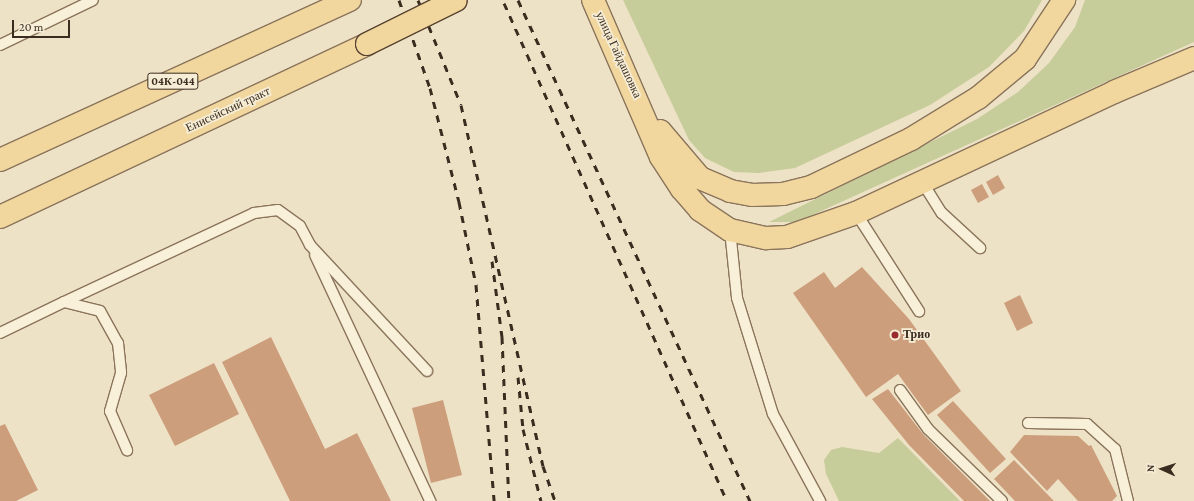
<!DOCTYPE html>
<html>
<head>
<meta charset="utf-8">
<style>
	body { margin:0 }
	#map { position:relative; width:1194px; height:501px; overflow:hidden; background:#eee2c6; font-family:"Crimson Pro",serif }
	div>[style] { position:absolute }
	.green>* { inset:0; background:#c7cd9a }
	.building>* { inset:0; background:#cd9e7c }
	.roads { filter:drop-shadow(1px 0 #8a745b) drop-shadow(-1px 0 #8a745b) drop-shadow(0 1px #8a745b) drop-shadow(0 -1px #8a745b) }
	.service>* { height:10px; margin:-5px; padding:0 5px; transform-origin:5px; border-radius:5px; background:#f9f0d9 }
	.primary>* { height:22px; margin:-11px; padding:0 11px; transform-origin:11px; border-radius:11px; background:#f1d79e }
	.rail>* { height:3px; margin-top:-1.5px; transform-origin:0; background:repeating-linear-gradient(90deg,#3a2c1f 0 7px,transparent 0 14px) }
	.bridges { filter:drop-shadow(1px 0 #584230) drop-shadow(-1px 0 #584230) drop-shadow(0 1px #584230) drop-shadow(0 -1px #584230) }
	.primary-bridge>* { height:22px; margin:-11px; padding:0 11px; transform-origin:11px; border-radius:11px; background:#f1d79e }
	.dots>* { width:11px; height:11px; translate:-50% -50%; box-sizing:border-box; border:2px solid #f6edd6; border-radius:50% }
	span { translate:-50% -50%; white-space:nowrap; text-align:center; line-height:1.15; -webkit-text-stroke:3.5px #f6edd6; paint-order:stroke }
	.shield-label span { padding:1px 3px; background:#f6edd6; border:1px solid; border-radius:3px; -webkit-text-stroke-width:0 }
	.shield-label { font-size:11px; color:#3a2c1f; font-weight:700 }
	.street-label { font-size:12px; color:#3a2c1f }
	.poi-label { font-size:12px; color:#3a2c1f; font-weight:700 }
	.left { translate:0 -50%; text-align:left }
	.north { position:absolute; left:1142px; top:449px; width:40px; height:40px; -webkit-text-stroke:3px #f6edd6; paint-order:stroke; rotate:273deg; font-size:11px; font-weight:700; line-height:16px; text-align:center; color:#3a2c1f }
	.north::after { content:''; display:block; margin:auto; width:14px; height:18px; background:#3a2c1f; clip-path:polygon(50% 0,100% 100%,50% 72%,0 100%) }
	.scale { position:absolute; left:12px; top:20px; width:58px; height:18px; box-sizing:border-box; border:2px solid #3a2c1f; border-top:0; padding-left:5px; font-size:12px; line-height:14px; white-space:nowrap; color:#3a2c1f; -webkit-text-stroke:3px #f6edd6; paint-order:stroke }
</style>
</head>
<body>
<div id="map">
	<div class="green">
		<div style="clip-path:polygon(623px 0,1042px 0,1024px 31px,989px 67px,930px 105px,795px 168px,759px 173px,734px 172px,705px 158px,689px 140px)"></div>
		<div style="clip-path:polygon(1085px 0,1194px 0,1194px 42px,797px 222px,769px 222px,977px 119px,1018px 92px,1049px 63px,1075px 27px)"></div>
		<div style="clip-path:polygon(898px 438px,960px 501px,839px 501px,826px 474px,824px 460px,831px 450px,842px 447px,879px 453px)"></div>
	</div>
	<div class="building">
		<div style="clip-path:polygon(998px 175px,1005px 188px,993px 195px,986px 182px)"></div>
		<div style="clip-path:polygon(982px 184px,989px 197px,978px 203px,971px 190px)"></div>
		<div style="clip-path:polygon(862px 267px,909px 319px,961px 391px,928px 415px,898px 374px,866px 397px,793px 293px,824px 272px,835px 288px)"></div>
		<div style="clip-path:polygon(1020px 295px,1033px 323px,1017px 331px,1004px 303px)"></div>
		<div style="clip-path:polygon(271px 337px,325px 449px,357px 433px,391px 501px,290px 501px,222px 362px)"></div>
		<div style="clip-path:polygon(214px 363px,239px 414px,175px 446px,149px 395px)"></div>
		<div style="clip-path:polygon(888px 389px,923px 434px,990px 501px,964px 501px,909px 445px,872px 399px)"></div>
		<div style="clip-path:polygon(443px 400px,462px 475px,431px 483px,412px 408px)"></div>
		<div style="clip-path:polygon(953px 401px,1006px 459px,990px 473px,937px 415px)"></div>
		<div style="clip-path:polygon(5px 424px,38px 490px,16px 501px,0 501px,0 426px)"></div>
		<div style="clip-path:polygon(1024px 435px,1078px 436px,1089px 446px,1091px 445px,1117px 496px,1112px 501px,1078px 501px,1058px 479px,1047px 491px,1010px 452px)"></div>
		<div style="clip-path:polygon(1014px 460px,1054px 501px,1015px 501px,994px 479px)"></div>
	</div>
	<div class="roads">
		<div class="service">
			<div style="left:0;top:45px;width:103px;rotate:-25.8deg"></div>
			<div style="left:921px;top:180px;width:39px;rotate:58deg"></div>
			<div style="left:942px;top:213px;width:52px;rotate:42.6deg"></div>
			<div style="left:856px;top:213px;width:117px;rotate:57.3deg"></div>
			<div style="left:730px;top:230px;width:68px;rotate:84.1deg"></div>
			<div style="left:737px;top:298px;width:121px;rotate:72.8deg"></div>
			<div style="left:773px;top:414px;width:99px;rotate:61.6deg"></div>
			<div style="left:315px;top:255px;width:272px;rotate:64.9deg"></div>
			<div style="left:64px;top:302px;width:210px;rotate:-25.1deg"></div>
			<div style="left:254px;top:213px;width:24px;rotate:-7deg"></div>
			<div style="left:278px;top:210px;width:27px;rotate:36deg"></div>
			<div style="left:300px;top:226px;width:21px;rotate:62deg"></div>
			<div style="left:310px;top:245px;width:172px;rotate:47.1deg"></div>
			<div style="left:0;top:333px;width:71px;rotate:-25.8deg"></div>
			<div style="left:64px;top:302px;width:37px;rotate:14deg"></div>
			<div style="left:100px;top:311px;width:37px;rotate:61deg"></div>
			<div style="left:118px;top:343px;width:30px;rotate:84deg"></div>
			<div style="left:121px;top:373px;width:40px;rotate:106deg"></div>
			<div style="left:110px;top:411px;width:43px;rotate:66.4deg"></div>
			<div style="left:900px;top:390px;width:48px;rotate:54.3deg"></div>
			<div style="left:928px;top:429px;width:103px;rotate:44.2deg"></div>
			<div style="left:1028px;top:423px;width:59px;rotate:1deg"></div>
			<div style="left:1087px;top:424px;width:38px;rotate:42deg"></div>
			<div style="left:1115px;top:449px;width:54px;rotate:76deg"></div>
		</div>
		<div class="primary">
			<div style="left:593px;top:0;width:171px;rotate:66.6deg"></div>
			<div style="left:661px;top:157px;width:38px;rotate:57deg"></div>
			<div style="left:682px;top:189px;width:28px;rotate:49deg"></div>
			<div style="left:700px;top:210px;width:36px;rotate:34deg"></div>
			<div style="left:730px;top:230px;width:37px;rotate:13deg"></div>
			<div style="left:766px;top:238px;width:21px;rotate:-3deg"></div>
			<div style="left:787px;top:237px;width:73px;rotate:-19.2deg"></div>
			<div style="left:856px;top:213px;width:285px;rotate:-25.1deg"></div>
			<div style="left:1114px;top:92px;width:87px;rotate:-23deg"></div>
			<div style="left:660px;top:131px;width:62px;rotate:49.6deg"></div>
			<div style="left:700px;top:178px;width:33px;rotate:23deg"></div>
			<div style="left:730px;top:191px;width:22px;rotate:10deg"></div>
			<div style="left:752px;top:195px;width:31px;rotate:-2deg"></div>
			<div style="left:783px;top:194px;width:29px;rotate:-14deg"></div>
			<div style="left:811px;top:187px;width:111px;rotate:-25.6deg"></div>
			<div style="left:911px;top:139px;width:79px;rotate:-31.5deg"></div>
			<div style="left:978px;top:98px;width:61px;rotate:-39.7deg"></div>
			<div style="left:1025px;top:59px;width:71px;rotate:-56.5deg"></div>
			<div style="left:0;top:160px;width:385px;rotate:-24.6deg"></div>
			<div style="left:0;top:217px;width:406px;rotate:-25.2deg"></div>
		</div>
	</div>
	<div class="rail">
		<div style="left:399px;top:0;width:93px;rotate:70.6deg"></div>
		<div style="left:430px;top:88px;width:118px;rotate:75.7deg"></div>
		<div style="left:459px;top:202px;width:85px;rotate:78.4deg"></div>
		<div style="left:476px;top:285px;width:217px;rotate:85.2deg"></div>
		<div style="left:418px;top:0;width:113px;rotate:67.7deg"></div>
		<div style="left:461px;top:105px;width:370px;rotate:77.2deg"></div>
		<div style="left:543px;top:466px;width:37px;rotate:71deg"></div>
		<div style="left:518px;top:0;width:552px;rotate:65.15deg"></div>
		<div style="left:504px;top:3px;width:546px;rotate:65.88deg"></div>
		<div style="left:492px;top:261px;width:77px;rotate:82.5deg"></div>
		<div style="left:502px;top:337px;width:164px;rotate:87.6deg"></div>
		<div style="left:518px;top:377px;width:52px;rotate:84.5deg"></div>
		<div style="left:523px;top:429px;width:74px;rotate:76deg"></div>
	</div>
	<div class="bridges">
		<div class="primary-bridge">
			<div style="left:367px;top:44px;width:99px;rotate:-26.3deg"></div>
		</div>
	</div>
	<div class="dots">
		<div style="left:895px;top:335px;background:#992b2c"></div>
	</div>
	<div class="shield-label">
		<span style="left:173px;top:81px">04К-044</span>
	</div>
	<div class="street-label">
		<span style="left:618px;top:55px;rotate:65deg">улица Гайдашовка</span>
		<span style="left:228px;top:110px;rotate:-25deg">Енисейский тракт</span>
	</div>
	<div class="poi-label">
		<span class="left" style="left:903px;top:335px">Трио</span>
	</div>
	<div class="north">N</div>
	<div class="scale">20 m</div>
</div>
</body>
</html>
